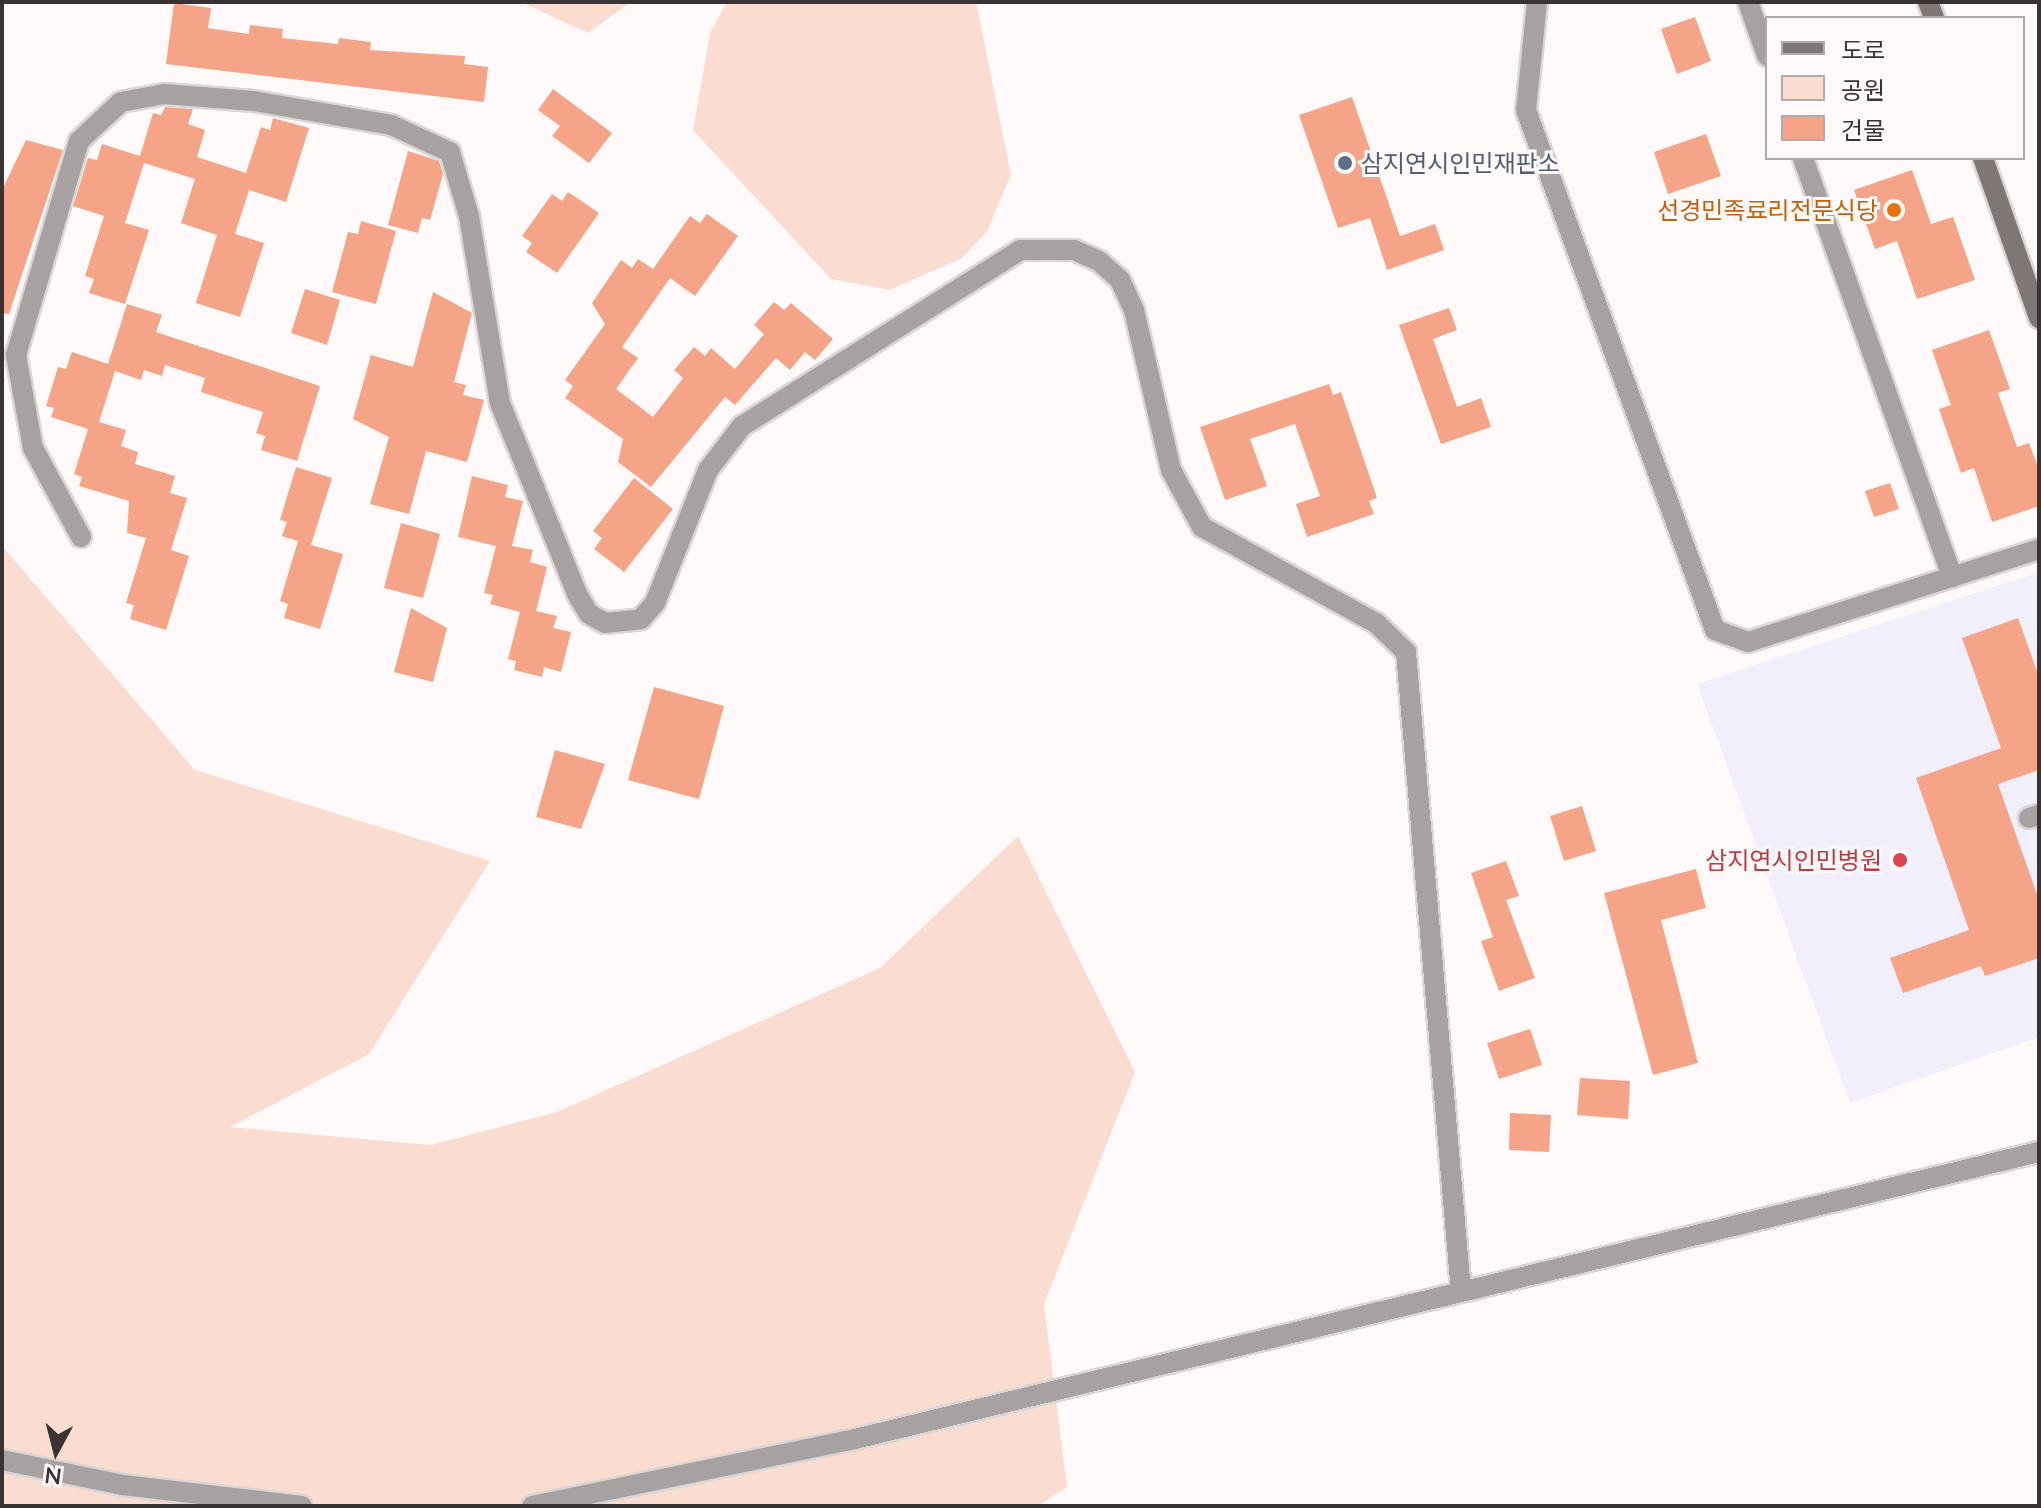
<!DOCTYPE html>
<html>
<head>
<meta charset="utf-8">
<style>
	body { margin:0 }
	#map { position:relative; width:2041px; height:1508px; overflow:hidden; background:#fffaf9; font-family:Lato,"Noto Sans KR",sans-serif }
	div>[style] { position:absolute }
	.medical>* { inset:0; background:#f2effd }
	.green>* { inset:0; background:#fbdcd1 }
	.building>* { inset:0; background:#f5a488 }
	.roads { filter:drop-shadow(2px 0 #dbd6d5) drop-shadow(-2px 0 #dbd6d5) drop-shadow(0 2px #dbd6d5) drop-shadow(0 -2px #dbd6d5) }
	.street>* { height:20px; margin:-10px; padding:0 10px; transform-origin:10px; border-radius:10px; background:#a7a2a1 }
	.secondary>* { height:20px; margin:-10px; padding:0 10px; transform-origin:10px; border-radius:10px; background:#7f7776 }
	.dots>* { width:22px; height:22px; translate:-50% -50%; box-sizing:border-box; border:4px solid #fffaf9; border-radius:50% }
	span { translate:-50% -50%; white-space:nowrap; text-align:center; line-height:1.15; -webkit-text-stroke:6px #fffaf9; paint-order:stroke }
	.service-label { font-size:24px; color:#4e5e75 }
	.left { translate:0 -50%; text-align:left }
	.food-label { font-size:24px; color:#c56008 }
	.right { translate:-100% -50%; text-align:right }
	.health-label { font-size:24px; color:#be3a42 }
	.frame { position:absolute; inset:0; border:4px solid #393433; pointer-events:none }
	.legend { position:absolute; left:1765px; top:16px; width:260px; height:144px; box-sizing:border-box; background:#fffaf9; border:2px solid #b0abaa; margin:0; padding:10px 14px; list-style:none; font-size:24px; color:#393433 }
	.legend li { display:flex; align-items:center; gap:16px; height:40px }
	.legend b { width:40px; border:2px solid #b0abaa }
	.north { position:absolute; left:16px; top:1412px; width:80px; height:80px; -webkit-text-stroke:6px #fffaf9; paint-order:stroke; rotate:187deg; font-size:22px; font-weight:700; line-height:32px; text-align:center; color:#393433 }
	.north::after { content:''; display:block; margin:auto; width:28px; height:36px; background:#393433; clip-path:polygon(50% 0,100% 100%,50% 72%,0 100%) }
</style>
</head>
<body>
<div id="map">
	<div class="medical">
		<div style="clip-path:polygon(2039px 572px,2039px 1037px,1850px 1103px,1697px 684px)"></div>
	</div>
	<div class="green">
		<div style="clip-path:polygon(521px 2px,631px 2px,588px 33px)"></div>
		<div style="clip-path:polygon(727px 2px,976px 2px,1011px 175px,986px 233px,962px 258px,890px 290px,831px 279px,693px 130px,710px 33px)"></div>
		<div style="clip-path:polygon(2px 546px,195px 770px,490px 861px,369px 1054px,230px 1127px,431px 1145px,557px 1112px,880px 968px,1018px 836px,1135px 1072px,1044px 1304px,1067px 1487px,1038px 1506px,2px 1506px)"></div>
	</div>
	<div class="building">
		<div style="clip-path:polygon(174px 3px,211px 8px,208px 28px,249px 34px,250px 25px,283px 29px,282px 38px,338px 44px,339px 38px,371px 42px,370px 50px,465px 56px,464px 64px,488px 67px,484px 102px,166px 64px)"></div>
		<div style="clip-path:polygon(1695px 17px,1711px 61px,1677px 74px,1661px 29px)"></div>
		<div style="clip-path:polygon(553px 89px,612px 133px,589px 163px,552px 136px,560px 126px,538px 110px)"></div>
		<div style="clip-path:polygon(1352px 97px,1400px 236px,1435px 224px,1444px 250px,1387px 270px,1370px 218px,1338px 228px,1299px 115px)"></div>
		<div style="clip-path:polygon(165px 107px,193px 109px,188px 124px,205px 130px,197px 157px,246px 173px,261px 127px,270px 130px,273px 118px,309px 128px,286px 202px,249px 190px,235px 234px,264px 243px,240px 317px,196px 303px,217px 235px,181px 223px,195px 179px,144px 163px,125px 223px,149px 230px,125px 304px,89px 293px,94px 279px,85px 276px,104px 216px,73px 206px,88px 158px,97px 160px,102px 144px,140px 156px,153px 113px,161px 115px)"></div>
		<div style="clip-path:polygon(1706px 134px,1721px 176px,1668px 194px,1654px 152px)"></div>
		<div style="clip-path:polygon(26px 140px,63px 150px,9px 314px,2px 313px,2px 190px)"></div>
		<div style="clip-path:polygon(408px 151px,439px 161px,443px 174px,430px 220px,422px 218px,418px 233px,388px 225px)"></div>
		<div style="clip-path:polygon(1912px 170px,1931px 224px,1953px 217px,1975px 280px,1917px 299px,1897px 241px,1875px 249px,1854px 190px)"></div>
		<div style="clip-path:polygon(568px 192px,599px 213px,557px 273px,526px 252px,532px 243px,522px 236px,552px 194px,562px 201px)"></div>
		<div style="clip-path:polygon(707px 214px,738px 236px,695px 296px,670px 278px,622px 347px,638px 358px,616px 389px,653px 417px,683px 378px,674px 370px,694px 347px,705px 356px,711px 348px,735px 369px,764px 334px,754px 325px,774px 302px,784px 310px,791px 303px,833px 339px,815px 360px,805px 352px,790px 370px,776px 358px,735px 405px,725px 397px,651px 487px,618px 462px,623px 439px,565px 398px,573px 386px,565px 380px,605px 324px,592px 303px,621px 260px,632px 268px,638px 259px,653px 269px,690px 216px,700px 223px)"></div>
		<div style="clip-path:polygon(361px 221px,396px 231px,376px 304px,332px 292px,348px 232px,358px 234px)"></div>
		<div style="clip-path:polygon(305px 289px,340px 300px,327px 345px,291px 333px)"></div>
		<div style="clip-path:polygon(433px 292px,472px 313px,454px 382px,466px 385px,463px 395px,484px 400px,467px 462px,426px 451px,409px 514px,370px 504px,389px 437px,353px 419px,371px 355px,413px 367px)"></div>
		<div style="clip-path:polygon(127px 304px,162px 315px,156px 332px,320px 386px,297px 461px,261px 450px,265px 436px,256px 433px,263px 412px,201px 392px,205px 378px,165px 365px,162px 376px,144px 370px,141px 380px,115px 371px,99px 422px,126px 430px,121px 446px,138px 452px,135px 464px,175px 476px,170px 493px,187px 498px,171px 550px,189px 556px,166px 630px,130px 619px,134px 605px,126px 603px,146px 538px,127px 533px,129px 501px,79px 486px,82px 477px,74px 474px,88px 429px,51px 417px,54px 408px,46px 406px,58px 367px,66px 369px,72px 352px,108px 364px)"></div>
		<div style="clip-path:polygon(1449px 308px,1457px 330px,1433px 339px,1457px 407px,1481px 398px,1491px 427px,1441px 444px,1399px 325px)"></div>
		<div style="clip-path:polygon(1989px 330px,2010px 389px,1998px 393px,2017px 447px,2029px 443px,2039px 470px,2039px 506px,1992px 522px,1974px 468px,1961px 473px,1939px 409px,1951px 405px,1932px 350px)"></div>
		<div style="clip-path:polygon(1329px 384px,1333px 395px,1341px 392px,1377px 498px,1369px 501px,1374px 514px,1307px 537px,1296px 504px,1320px 496px,1295px 424px,1250px 439px,1267px 486px,1225px 500px,1200px 427px)"></div>
		<div style="clip-path:polygon(296px 467px,332px 478px,311px 545px,343px 554px,320px 629px,284px 618px,288px 604px,280px 601px,298px 541px,282px 536px,287px 522px,280px 520px)"></div>
		<div style="clip-path:polygon(472px 476px,508px 485px,505px 497px,523px 501px,512px 546px,533px 550px,530px 562px,547px 567px,536px 611px,557px 616px,553px 628px,571px 632px,561px 672px,544px 667px,542px 677px,514px 670px,516px 661px,508px 659px,520px 612px,490px 604px,493px 595px,484px 593px,496px 546px,458px 537px)"></div>
		<div style="clip-path:polygon(634px 478px,673px 509px,624px 572px,594px 549px,602px 538px,593px 531px)"></div>
		<div style="clip-path:polygon(1890px 483px,1899px 509px,1874px 517px,1865px 491px)"></div>
		<div style="clip-path:polygon(401px 523px,440px 534px,423px 598px,384px 588px)"></div>
		<div style="clip-path:polygon(411px 608px,447px 628px,433px 682px,394px 672px)"></div>
		<div style="clip-path:polygon(2018px 618px,2039px 677px,2039px 770px,1998px 784px,2039px 900px,2039px 958px,1985px 976px,1981px 966px,1903px 993px,1890px 958px,1969px 930px,1916px 778px,2001px 748px,1962px 638px)"></div>
		<div style="clip-path:polygon(654px 687px,724px 706px,699px 799px,628px 780px)"></div>
		<div style="clip-path:polygon(555px 750px,605px 764px,581px 829px,536px 817px)"></div>
		<div style="clip-path:polygon(1582px 806px,1596px 851px,1564px 861px,1550px 816px)"></div>
		<div style="clip-path:polygon(1506px 861px,1519px 896px,1506px 900px,1535px 978px,1499px 991px,1481px 941px,1493px 937px,1471px 873px)"></div>
		<div style="clip-path:polygon(1696px 869px,1706px 908px,1661px 920px,1698px 1063px,1653px 1075px,1604px 893px)"></div>
		<div style="clip-path:polygon(1530px 1029px,1542px 1065px,1499px 1079px,1487px 1043px)"></div>
		<div style="clip-path:polygon(1580px 1078px,1630px 1081px,1628px 1119px,1577px 1115px)"></div>
		<div style="clip-path:polygon(1510px 1113px,1551px 1115px,1549px 1152px,1509px 1150px)"></div>
	</div>
	<div class="roads">
		<div class="street">
			<div style="left:1537px;top:2px;width:109px;rotate:95.8deg"></div>
			<div style="left:1526px;top:110px;width:553px;rotate:70.03deg"></div>
			<div style="left:1715px;top:630px;width:35px;rotate:20deg"></div>
			<div style="left:1748px;top:642px;width:305px;rotate:-17.7deg"></div>
			<div style="left:1748px;top:2px;width:57px;rotate:70.6deg"></div>
			<div style="left:1803px;top:158px;width:445px;rotate:70.4deg"></div>
			<div style="left:81px;top:537px;width:101px;rotate:-118.3deg"></div>
			<div style="left:33px;top:448px;width:95px;rotate:-100.4deg"></div>
			<div style="left:16px;top:355px;width:223px;rotate:-73.6deg"></div>
			<div style="left:79px;top:141px;width:57px;rotate:-42.9deg"></div>
			<div style="left:121px;top:102px;width:44px;rotate:-10.5deg"></div>
			<div style="left:164px;top:94px;width:90px;rotate:4.4deg"></div>
			<div style="left:254px;top:101px;width:139px;rotate:9.9deg"></div>
			<div style="left:391px;top:125px;width:65px;rotate:24.6deg"></div>
			<div style="left:450px;top:152px;width:67px;rotate:73.5deg"></div>
			<div style="left:469px;top:216px;width:190px;rotate:80.6deg"></div>
			<div style="left:500px;top:403px;width:206px;rotate:68deg"></div>
			<div style="left:577px;top:594px;width:23px;rotate:59deg"></div>
			<div style="left:589px;top:614px;width:18px;rotate:29deg"></div>
			<div style="left:605px;top:623px;width:36px;rotate:-6deg"></div>
			<div style="left:641px;top:619px;width:21px;rotate:-49deg"></div>
			<div style="left:655px;top:603px;width:143px;rotate:-68.3deg"></div>
			<div style="left:708px;top:470px;width:56px;rotate:-52.3deg"></div>
			<div style="left:742px;top:426px;width:329px;rotate:-32.3deg"></div>
			<div style="left:1020px;top:250px;width:54px"></div>
			<div style="left:1074px;top:250px;width:27px;rotate:24deg"></div>
			<div style="left:1099px;top:261px;width:28px;rotate:42deg"></div>
			<div style="left:1120px;top:280px;width:33px;rotate:65deg"></div>
			<div style="left:1134px;top:310px;width:164px;rotate:77deg"></div>
			<div style="left:1171px;top:470px;width:65px;rotate:61.5deg"></div>
			<div style="left:1202px;top:527px;width:199px;rotate:28.9deg"></div>
			<div style="left:1376px;top:623px;width:42px;rotate:44deg"></div>
			<div style="left:1406px;top:652px;width:642px;rotate:85.09deg"></div>
			<div style="left:2029px;top:818px;width:10px;rotate:-17deg"></div>
			<div style="left:2px;top:1460px;width:124px;rotate:11.7deg"></div>
			<div style="left:123px;top:1485px;width:180px;rotate:6.7deg"></div>
			<div style="left:532px;top:1506px;width:330px;rotate:-11.7deg"></div>
			<div style="left:855px;top:1439px;width:1218px;rotate:-13.63deg"></div>
		</div>
		<div class="secondary">
			<div style="left:1928px;top:2px;width:17px;rotate:69deg"></div>
			<div style="left:1983px;top:158px;width:170px;rotate:70.7deg"></div>
		</div>
	</div>
	<div class="dots">
		<div style="left:1345px;top:163px;background:#5c6f8a"></div>
		<div style="left:1894px;top:210px;background:#e8710a"></div>
		<div style="left:1900px;top:860px;background:#e0444e"></div>
	</div>
	<div class="service-label">
		<span class="left" style="left:1361px;top:163px">삼지연시인민재판소</span>
	</div>
	<div class="food-label">
		<span class="right" style="left:1878px;top:210px">선경민족료리전문식당</span>
	</div>
	<div class="health-label">
		<span class="right" style="left:1882px;top:860px">삼지연시인민병원</span>
	</div>
	<div class="frame"></div>
	<ul class="legend">
	<li><b style="height:10px;background:#7f7776"></b>도로</li>
	<li><b style="height:22px;background:#fbdcd1"></b>공원</li>
	<li><b style="height:22px;background:#f5a488"></b>건물</li>
	</ul>
	<div class="north">N</div>
</div>
</body>
</html>
